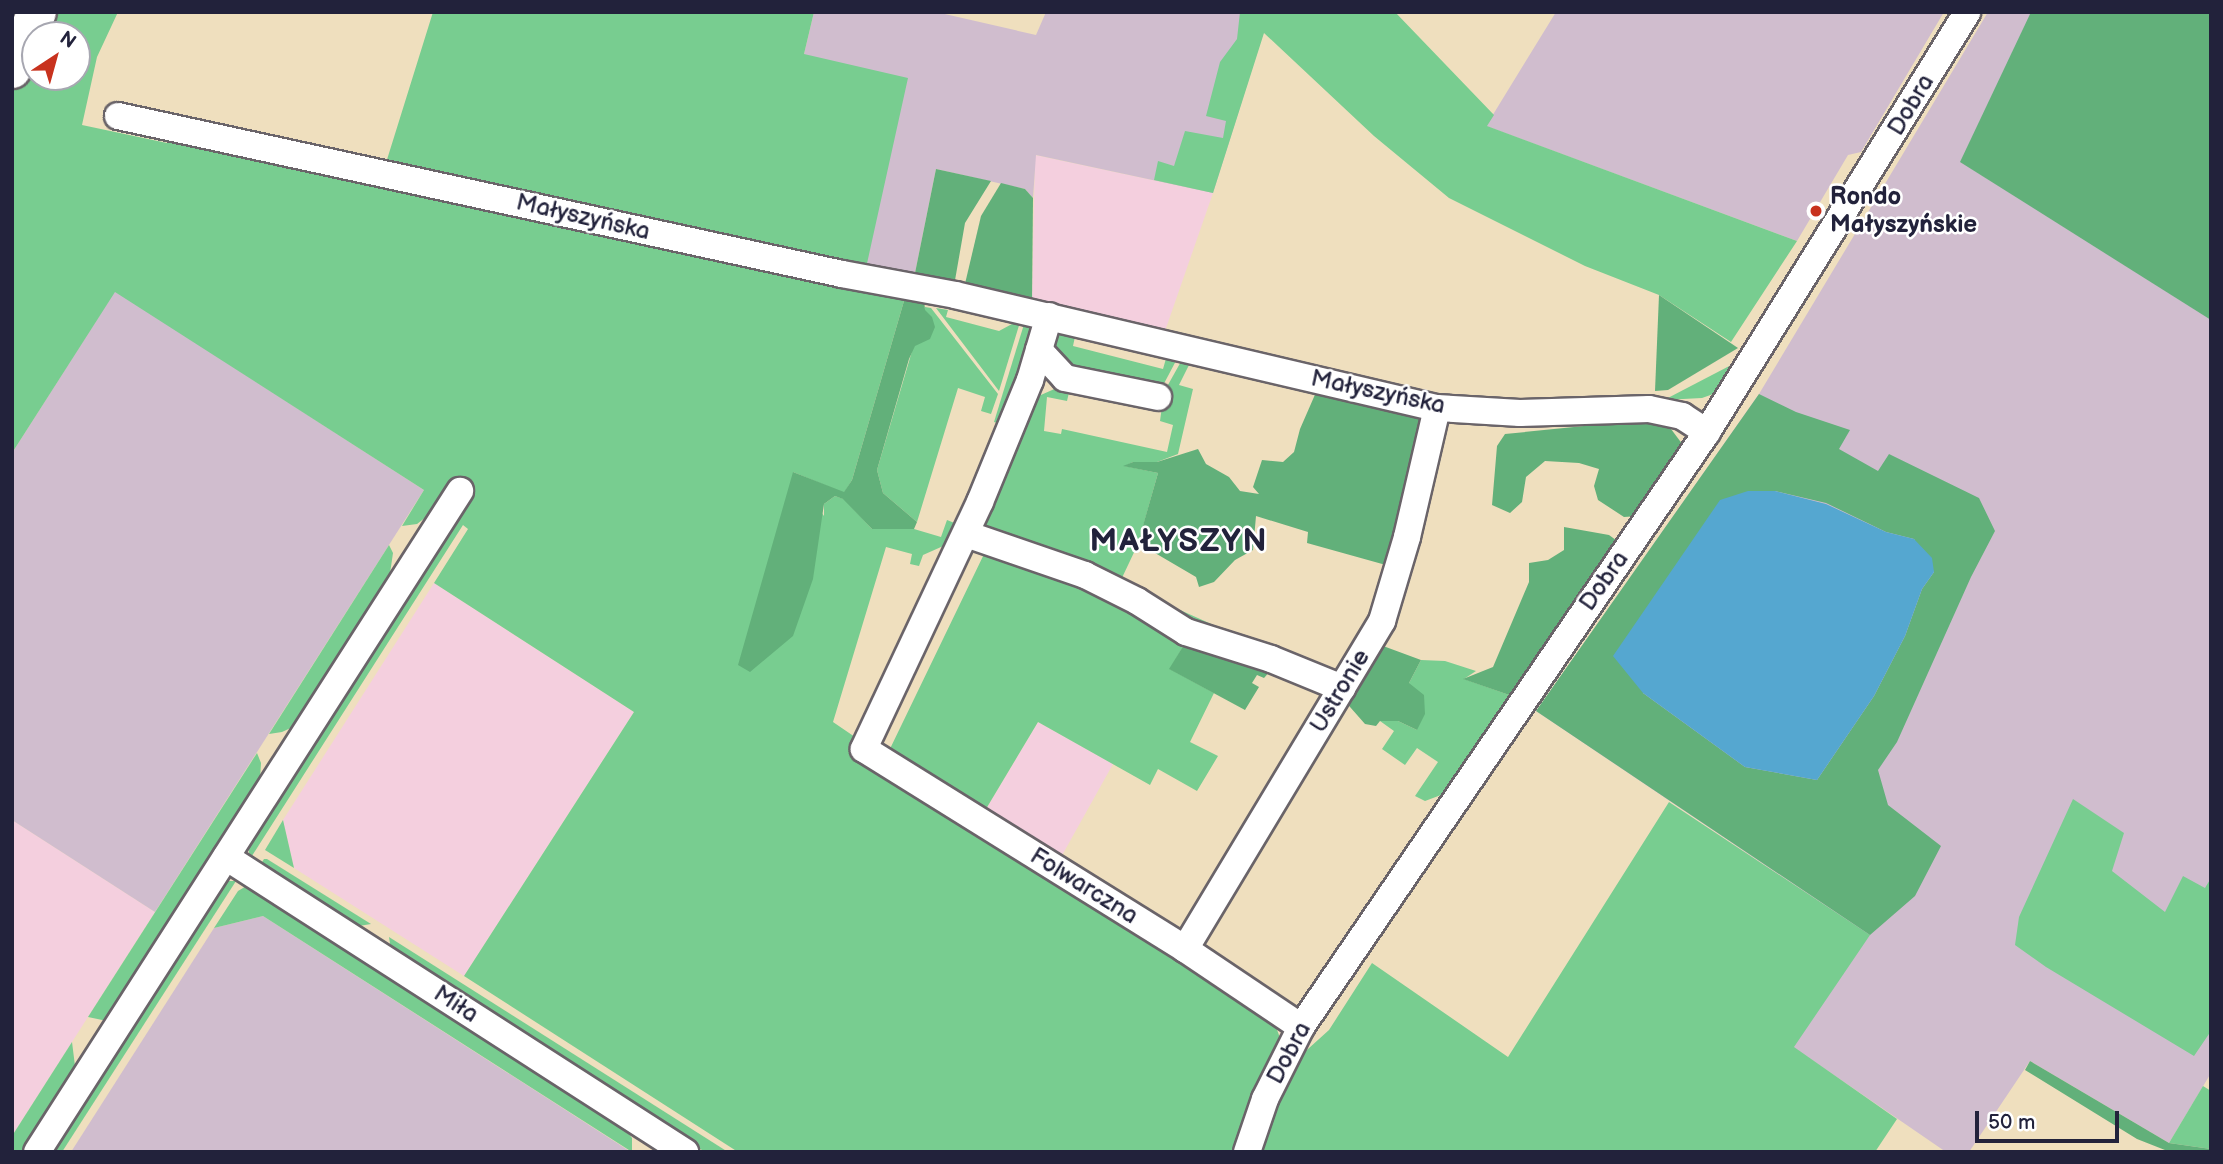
<!DOCTYPE html>
<html>
<head>
<meta charset="utf-8">
<style>
	body { margin:0 }
	#map { position:relative; width:2223px; height:1164px; overflow:hidden; background:#efdfbe; font-family:"Balsamiq Sans",sans-serif }
	div>[style] { position:absolute }
	.built>* { inset:0; background:#f4cfde }
	.industrial>* { inset:0; background:#d0bdce }
	.green>* { inset:0; background:#78cd90 }
	.forest>* { inset:0; background:#62b07a }
	.water>* { inset:0; background:#55a7d0 }
	.roads { filter:drop-shadow(2px 0 #6a6469) drop-shadow(-2px 0 #6a6469) drop-shadow(0 2px #6a6469) drop-shadow(0 -2px #6a6469) }
	.minor>* { height:26px; margin:-13px; padding:0 13px; transform-origin:13px; border-radius:13px; background:#fff }
	.highway>* { height:38px; margin:-19px; padding:0 19px; transform-origin:19px; border-radius:19px; background:#fff }
	.dots>* { width:19px; height:19px; translate:-50% -50%; box-sizing:border-box; border:4px solid #fff; border-radius:50% }
	span { translate:-50% -50%; white-space:nowrap; text-align:center; line-height:1.15; -webkit-text-stroke:5px #fff; paint-order:stroke }
	.street-label { font-size:24px; color:#22223b }
	.poi-label { font-size:24px; color:#22223b; font-weight:700 }
	.left { translate:0 -50%; text-align:left }
	.district-label { font-size:32px; color:#22223b; font-weight:700; letter-spacing:2px }
	.frame { position:absolute; inset:0; border:14px solid #22223b; pointer-events:none }
	.north { position:absolute; left:21px; top:21px; width:70px; height:70px; box-sizing:border-box; background:#fff; border:2px solid #a7a7b1; border-radius:50%; rotate:36deg; font-size:19px; font-weight:700; line-height:28px; text-align:center; color:#22223b }
	.north::after { content:''; display:block; margin:auto; width:24px; height:32px; background:#c8321e; clip-path:polygon(50% 0,100% 100%,50% 72%,0 100%) }
	.scale { position:absolute; left:1975px; top:1111px; width:144px; height:32px; box-sizing:border-box; border:4px solid #22223b; border-top:0; padding-left:9px; font-size:21px; line-height:24px; white-space:nowrap; color:#22223b; -webkit-text-stroke:5px #fff; paint-order:stroke }
</style>
</head>
<body>
<div id="map">
	<div class="built">
		<div style="clip-path:polygon(1035px 155px,1213px 193px,1165px 331px,1032px 301px)"></div>
		<div style="clip-path:polygon(434px 583px,634px 712px,464px 976px,294px 868px,283px 820px)"></div>
		<div style="clip-path:polygon(1038px 722px,1113px 764px,1060px 859px,983px 814px)"></div>
		<div style="clip-path:polygon(12px 820px,155px 912px,12px 1136px)"></div>
	</div>
	<div class="industrial">
		<div style="clip-path:polygon(814px 12px,936px 12px,1036px 35px,1046px 12px,1270px 12px,1213px 193px,1036px 155px,1033px 198px,1025px 189px,936px 169px,914px 278px,866px 268px,866px 259px,804px 54px)"></div>
		<div style="clip-path:polygon(1556px 12px,1944px 12px,1861px 152px,1848px 155px,1797px 241px,1486px 126px)"></div>
		<div style="clip-path:polygon(1988px 12px,2211px 12px,2211px 1073px,2169px 1143px,2030px 1061px,1969px 1152px,1946px 1152px,1793px 1047px,1869px 935px,1536px 711px,1759px 394px)"></div>
		<div style="clip-path:polygon(115px 291px,424px 490px,155px 912px,12px 820px,12px 453px)"></div>
		<div style="clip-path:polygon(263px 916px,631px 1152px,71px 1152px,214px 928px)"></div>
	</div>
	<div class="green">
		<div style="clip-path:polygon(evenodd,12px 12px,118px 12px,97px 57px,82px 125px,167px 143px,173px 136px,906px 294px,852px 480px,844px 493px,793px 472px,824px 516px,824px 504px,835px 496px,844px 499px,872px 529px,914px 529px,941px 537px,947px 520px,957px 524px,950px 543px,923px 555px,919px 566px,910px 564px,912px 554px,886px 547px,833px 722px,1275px 1024px,1280px 1038px,1242px 1123px,1233px 1152px,738px 1152px,464px 976px,634px 712px,434px 583px,468px 529px,463px 525px,250px 859px,247px 841px,430px 514px,417px 524px,402px 526px,424px 490px,115px 292px,12px 453px,12px 12px,35px 35px,77px 35px,77px 77px,35px 77px,35px 35px)"></div>
		<div style="clip-path:polygon(433px 12px,814px 12px,804px 54px,908px 78px,866px 268px,385px 166px)"></div>
		<div style="clip-path:polygon(1240px 12px,1395px 12px,1494px 115px,1487px 126px,1797px 241px,1731px 342px,1659px 295px,1585px 266px,1449px 198px,1374px 136px,1264px 33px,1213px 193px,1154px 180px,1158px 161px,1174px 166px,1185px 131px,1223px 138px,1226px 121px,1206px 116px,1220px 62px,1237px 39px)"></div>
		<div style="clip-path:polygon(925px 307px,931px 308px,998px 394px,991px 414px,981px 411px,985px 397px,958px 388px,917px 522px,883px 493px,877px 470px)"></div>
		<div style="clip-path:polygon(936px 308px,948px 310px,946px 317px,999px 331px,1021px 319px,999px 391px)"></div>
		<div style="clip-path:polygon(1025px 321px,1035px 328px,1005px 425px,994px 422px)"></div>
		<div style="clip-path:polygon(1064px 331px,1076px 332px,1073px 346px,1163px 369px,1167px 355px,1178px 357px,1159px 393px,1065px 373px,1049px 352px,1057px 334px)"></div>
		<div style="clip-path:polygon(1183px 358px,1191px 361px,1179px 385px,1193px 389px,1178px 454px,1157px 462px,1133px 462px,1125px 466px,1158px 473px,1138px 544px,1120px 582px,1176px 616px,1180px 610px,1294px 661px,1341px 674px,1337px 681px,1186px 626px,1114px 585px,973px 529px,1025px 402px,1068px 383px,1071px 384px,1067px 401px,1047px 397px,1044px 431px,1061px 434px,1062px 429px,1167px 452px,1173px 425px,1160px 421px,1164px 392px)"></div>
		<div style="clip-path:polygon(1737px 362px,1716px 393px,1702px 398px,1664px 400px)"></div>
		<div style="clip-path:polygon(389px 545px,393px 553px,389px 580px,295px 726px,282px 732px,269px 734px)"></div>
		<div style="clip-path:polygon(986px 550px,1111px 595px,1187px 640px,1170px 669px,1214px 693px,1190px 742px,1218px 756px,1197px 791px,1158px 769px,1150px 785px,1038px 722px,983px 814px,887px 755px)"></div>
		<div style="clip-path:polygon(1421px 660px,1445px 661px,1476px 671px,1464px 679px,1515px 697px,1449px 792px,1425px 801px,1415px 796px,1438px 762px,1417px 748px,1405px 765px,1382px 749px,1394px 731px,1380px 721px,1398px 721px,1417px 730px,1409px 683px)"></div>
		<div style="clip-path:polygon(257px 753px,261px 763px,260px 779px,107px 1021px,88px 1017px)"></div>
		<div style="clip-path:polygon(2073px 799px,2124px 833px,2112px 871px,2165px 912px,2183px 876px,2205px 888px,2211px 878px,2211px 1031px,2194px 1056px,2046px 967px,2015px 945px,2019px 917px)"></div>
		<div style="clip-path:polygon(1669px 802px,1870px 935px,1794px 1047px,1897px 1119px,1875px 1152px,1258px 1152px,1298px 1058px,1329px 1030px,1372px 963px,1508px 1057px)"></div>
		<div style="clip-path:polygon(283px 820px,294px 868px,265px 850px)"></div>
		<div style="clip-path:polygon(264px 859px,267px 859px,371px 924px,353px 927px,259px 867px)"></div>
		<div style="clip-path:polygon(227px 881px,236px 881px,62px 1152px,50px 1152px,218px 886px)"></div>
		<div style="clip-path:polygon(248px 885px,622px 1125px,632px 1138px,632px 1152px,263px 916px,214px 928px,238px 891px)"></div>
		<div style="clip-path:polygon(389px 937px,728px 1152px,705px 1152px,397px 956px,391px 950px)"></div>
		<div style="clip-path:polygon(72px 1042px,75px 1066px,65px 1088px,24px 1152px,12px 1152px,12px 1136px)"></div>
		<div style="clip-path:polygon(2203px 1086px,2211px 1091px,2211px 1149px,2169px 1143px)"></div>
	</div>
	<div class="forest">
		<div style="clip-path:polygon(2031px 12px,2211px 12px,2211px 320px,1960px 162px)"></div>
		<div style="clip-path:polygon(936px 169px,991px 181px,965px 223px,954px 286px,914px 278px)"></div>
		<div style="clip-path:polygon(1001px 183px,1025px 189px,1033px 198px,1032px 301px,964px 288px,981px 216px)"></div>
		<div style="clip-path:polygon(906px 294px,924px 298px,925px 310px,932px 317px,935px 327px,930px 339px,915px 346px,909px 359px,877px 470px,883px 493px,917px 522px,914px 529px,872px 529px,843px 499px,835px 496px,824px 504px,813px 579px,793px 636px,750px 672px,738px 665px,793px 472px,844px 492px,852px 480px)"></div>
		<div style="clip-path:polygon(1659px 295px,1738px 348px,1668px 390px,1655px 391px)"></div>
		<div style="clip-path:polygon(1317px 390px,1423px 414px,1393px 567px,1307px 543px,1308px 532px,1256px 516px,1253px 550px,1235px 560px,1214px 582px,1199px 587px,1196px 577px,1138px 543px,1158px 473px,1123px 466px,1133px 462px,1157px 462px,1198px 449px,1206px 464px,1229px 477px,1240px 491px,1259px 494px,1253px 487px,1262px 460px,1283px 462px,1294px 452px,1300px 429px)"></div>
		<div style="clip-path:polygon(evenodd,1759px 394px,1796px 412px,1850px 430px,1839px 449px,1878px 471px,1889px 454px,1979px 498px,1995px 531px,1971px 577px,1897px 742px,1878px 770px,1888px 805px,1941px 846px,1915px 896px,1870px 935px,1536px 711px,1759px 394px,1775px 491px,1826px 503px,1886px 532px,1914px 539px,1934px 572px,1922px 589px,1905px 636px,1874px 696px,1817px 780px,1745px 767px,1643px 693px,1775px 491px)"></div>
		<div style="clip-path:polygon(1654px 419px,1665px 421px,1683px 445px,1638px 516px,1624px 517px,1598px 500px,1594px 486px,1599px 469px,1579px 463px,1545px 461px,1526px 477px,1522px 502px,1510px 513px,1492px 505px,1497px 446px,1505px 434px)"></div>
		<div style="clip-path:polygon(1564px 527px,1609px 535px,1620px 543px,1515px 697px,1463px 679px,1493px 667px,1529px 582px,1529px 563px,1548px 560px,1564px 550px)"></div>
		<div style="clip-path:polygon(1187px 640px,1271px 670px,1264px 678px,1257px 675px,1252px 683px,1259px 687px,1245px 710px,1169px 669px)"></div>
		<div style="clip-path:polygon(1375px 643px,1421px 660px,1409px 683px,1424px 695px,1425px 714px,1417px 730px,1398px 721px,1380px 721px,1376px 726px,1365px 724px,1343px 699px)"></div>
		<div style="clip-path:polygon(2030px 1061px,2169px 1143px,2211px 1149px,2211px 1152px,2170px 1152px,2137px 1139px,2025px 1070px)"></div>
	</div>
	<div class="water">
		<div style="clip-path:polygon(1748px 491px,1775px 491px,1826px 504px,1886px 532px,1914px 539px,1932px 558px,1934px 572px,1922px 589px,1905px 636px,1874px 696px,1817px 780px,1745px 767px,1643px 693px,1613px 656px,1720px 500px)"></div>
	</div>
	<div class="roads">
		<div class="minor">
			<div style="left:118px;top:116px;width:741px;rotate:12.31deg"></div>
			<div style="left:842px;top:274px;width:115px;rotate:10.5deg"></div>
			<div style="left:955px;top:295px;width:495px;rotate:13.2deg"></div>
			<div style="left:1437px;top:408px;width:83px;rotate:3.4deg"></div>
			<div style="left:1520px;top:413px;width:129px;rotate:-1.8deg"></div>
			<div style="left:1649px;top:409px;width:34px;rotate:12deg"></div>
			<div style="left:1682px;top:416px;width:30px;rotate:33deg"></div>
			<div style="left:1049px;top:316px;width:67px;rotate:106.5deg"></div>
			<div style="left:1030px;top:380px;width:132px;rotate:112.3deg"></div>
			<div style="left:980px;top:502px;width:273px;rotate:115.2deg"></div>
			<div style="left:864px;top:749px;width:378px;rotate:31.9deg"></div>
			<div style="left:1185px;top:949px;width:140px;rotate:33.9deg"></div>
			<div style="left:1039px;top:350px;width:38px;rotate:47deg"></div>
			<div style="left:1065px;top:378px;width:95px;rotate:11.5deg"></div>
			<div style="left:966px;top:534px;width:126px;rotate:19deg"></div>
			<div style="left:1085px;top:575px;width:58px;rotate:26.6deg"></div>
			<div style="left:1137px;top:601px;width:58px;rotate:32.3deg"></div>
			<div style="left:1186px;top:632px;width:89px;rotate:17.6deg"></div>
			<div style="left:1271px;top:659px;width:77px;rotate:22.2deg"></div>
			<div style="left:226px;top:857px;width:546px;rotate:32.73deg"></div>
			<div style="left:1185px;top:949px;width:383px;rotate:-59deg"></div>
			<div style="left:1382px;top:621px;width:88px;rotate:-73.4deg"></div>
			<div style="left:1407px;top:537px;width:132px;rotate:-76.9deg"></div>
			<div style="left:37px;top:1152px;width:785px;rotate:-57.38deg"></div>
			<div style="left:1247px;top:1152px;width:56px;rotate:-71.2deg"></div>
			<div style="left:1265px;top:1099px;width:80px;rotate:-63.4deg"></div>
			<div style="left:1301px;top:1027px;width:720px;rotate:-55.69deg"></div>
			<div style="left:1707px;top:432px;width:494px;rotate:-58.2deg"></div>
		</div>
		<div class="highway">
			<div style="left:12px;top:69px;width:62px;rotate:-66.3deg"></div>
		</div>
	</div>
	<div class="dots">
		<div style="left:1816px;top:211px;background:#c8321e"></div>
	</div>
	<div class="street-label">
		<span style="left:1911px;top:105px;rotate:-59deg">Dobra</span>
		<span style="left:583px;top:217px;rotate:13deg">Małyszyńska</span>
		<span style="left:1378px;top:392px;rotate:12deg">Małyszyńska</span>
		<span style="left:1604px;top:581px;rotate:-55deg">Dobra</span>
		<span style="left:1340px;top:691px;rotate:-59deg">Ustronie</span>
		<span style="left:1084px;top:886px;rotate:32deg">Folwarczna</span>
		<span style="left:456px;top:1004px;rotate:33deg">Miła</span>
		<span style="left:1289px;top:1053px;rotate:-62deg">Dobra</span>
	</div>
	<div class="poi-label">
		<span class="left" style="left:1830px;top:211px">Rondo<br>Małyszyńskie</span>
	</div>
	<div class="district-label">
		<span style="left:1179px;top:542px">MAŁYSZYN</span>
	</div>
	<div class="frame"></div>
	<div class="north">N</div>
	<div class="scale">50 m</div>
</div>
</body>
</html>
